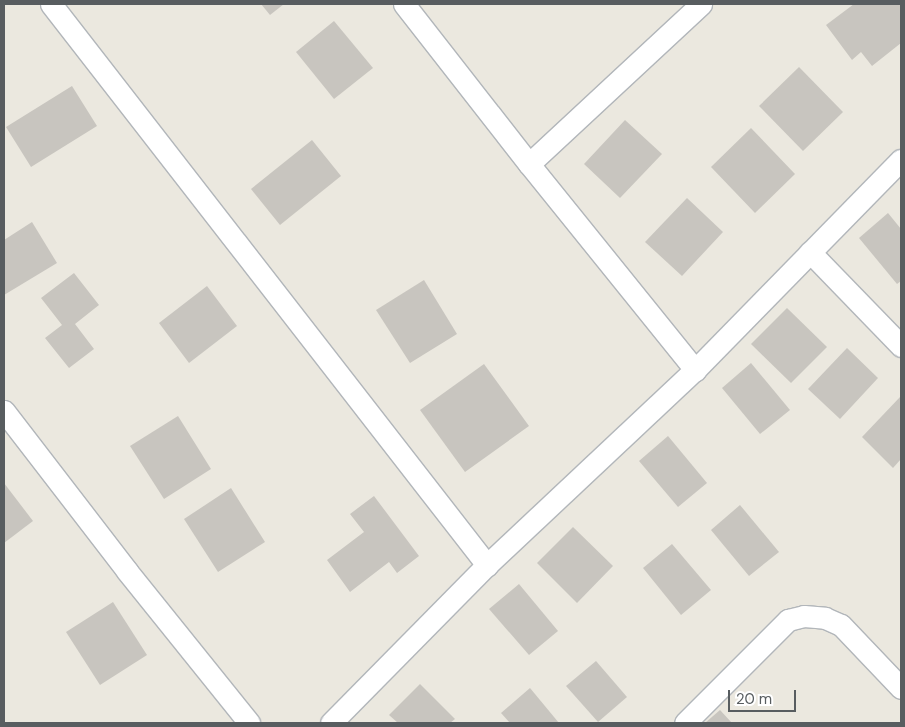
<!DOCTYPE html>
<html>
<head>
<meta charset="utf-8">
<style>
	body { margin:0 }
	#map { position:relative; width:905px; height:727px; overflow:hidden; background:#ebe8df; font-family:"DM Sans",sans-serif }
	div>[style] { position:absolute }
	.building>* { inset:0; background:#c8c5bf }
	.roads { filter:drop-shadow(1px 0 #b2b6ba) drop-shadow(-1px 0 #b2b6ba) drop-shadow(0 1px #b2b6ba) drop-shadow(0 -1px #b2b6ba) }
	.minor>* { height:21px; margin:-10.5px; padding:0 10.5px; transform-origin:10.5px; border-radius:10.5px; background:#fff }
	span { translate:-50% -50%; white-space:nowrap; text-align:center; line-height:1.15; -webkit-text-stroke:4px #fff; paint-order:stroke }
	.frame { position:absolute; inset:0; border:5px solid #585d60; pointer-events:none }
	.scale { position:absolute; left:728px; top:690px; width:68px; height:22px; box-sizing:border-box; border:2px solid #585d60; border-top:0; padding-left:6px; font-size:15px; line-height:18px; white-space:nowrap; color:#585d60; -webkit-text-stroke:4px #fff; paint-order:stroke }
</style>
</head>
<body>
<div id="map">
	<div class="building">
		<div style="clip-path:polygon(261px 4px,284px 4px,270px 15px)"></div>
		<div style="clip-path:polygon(854px 4px,901px 4px,901px 43px,872px 66px,861px 52px,852px 60px,826px 25px)"></div>
		<div style="clip-path:polygon(334px 21px,373px 68px,334px 99px,296px 52px)"></div>
		<div style="clip-path:polygon(799px 67px,843px 112px,803px 151px,759px 106px)"></div>
		<div style="clip-path:polygon(72px 86px,97px 126px,31px 167px,6px 127px)"></div>
		<div style="clip-path:polygon(625px 120px,662px 154px,620px 198px,584px 164px)"></div>
		<div style="clip-path:polygon(751px 128px,795px 174px,755px 213px,711px 167px)"></div>
		<div style="clip-path:polygon(312px 140px,341px 176px,280px 225px,251px 189px)"></div>
		<div style="clip-path:polygon(687px 198px,723px 232px,682px 276px,645px 242px)"></div>
		<div style="clip-path:polygon(888px 213px,901px 229px,901px 281px,897px 284px,859px 238px)"></div>
		<div style="clip-path:polygon(32px 222px,57px 263px,4px 295px,4px 240px)"></div>
		<div style="clip-path:polygon(74px 273px,99px 305px,75px 324px,94px 349px,69px 368px,45px 338px,62px 325px,41px 298px)"></div>
		<div style="clip-path:polygon(424px 280px,457px 334px,410px 363px,376px 310px)"></div>
		<div style="clip-path:polygon(207px 286px,237px 326px,189px 363px,159px 323px)"></div>
		<div style="clip-path:polygon(787px 308px,827px 347px,791px 383px,751px 344px)"></div>
		<div style="clip-path:polygon(847px 348px,878px 378px,840px 419px,808px 389px)"></div>
		<div style="clip-path:polygon(751px 363px,790px 410px,760px 434px,722px 388px)"></div>
		<div style="clip-path:polygon(484px 364px,529px 426px,465px 472px,420px 410px)"></div>
		<div style="clip-path:polygon(900px 397px,901px 459px,893px 468px,862px 437px)"></div>
		<div style="clip-path:polygon(178px 416px,211px 469px,164px 499px,130px 446px)"></div>
		<div style="clip-path:polygon(668px 436px,707px 483px,678px 507px,639px 461px)"></div>
		<div style="clip-path:polygon(4px 483px,33px 521px,4px 543px)"></div>
		<div style="clip-path:polygon(231px 488px,265px 542px,218px 572px,184px 519px)"></div>
		<div style="clip-path:polygon(374px 496px,419px 556px,397px 573px,389px 562px,350px 592px,327px 560px,364px 532px,350px 514px)"></div>
		<div style="clip-path:polygon(740px 505px,779px 552px,749px 576px,711px 530px)"></div>
		<div style="clip-path:polygon(573px 527px,613px 566px,577px 603px,537px 563px)"></div>
		<div style="clip-path:polygon(672px 544px,711px 590px,681px 615px,643px 568px)"></div>
		<div style="clip-path:polygon(519px 584px,558px 631px,529px 655px,489px 609px)"></div>
		<div style="clip-path:polygon(113px 602px,147px 655px,100px 685px,66px 632px)"></div>
		<div style="clip-path:polygon(596px 661px,627px 697px,598px 722px,566px 686px)"></div>
		<div style="clip-path:polygon(420px 684px,455px 719px,450px 723px,398px 723px,389px 715px)"></div>
		<div style="clip-path:polygon(530px 688px,559px 723px,510px 723px,501px 713px)"></div>
		<div style="clip-path:polygon(720px 710px,732px 723px,705px 723px)"></div>
	</div>
	<div class="roads">
		<div class="minor">
			<div style="left:51px;top:4px;width:711px;rotate:52.15deg"></div>
			<div style="left:404px;top:4px;width:203px;rotate:52deg"></div>
			<div style="left:529px;top:164px;width:265px;rotate:51.1deg"></div>
			<div style="left:529px;top:164px;width:235px;rotate:-42.9deg"></div>
			<div style="left:810px;top:252px;width:131px;rotate:45.9deg"></div>
			<div style="left:4px;top:411px;width:202px;rotate:52.4deg"></div>
			<div style="left:127px;top:571px;width:195px;rotate:51.2deg"></div>
			<div style="left:331px;top:723px;width:222px;rotate:-45.4deg"></div>
			<div style="left:487px;top:565px;width:285px;rotate:-43.2deg"></div>
			<div style="left:695px;top:370px;width:294px;rotate:-45.6deg"></div>
			<div style="left:685px;top:723px;width:146px;rotate:-45deg"></div>
			<div style="left:788px;top:620px;width:16px;rotate:-14deg"></div>
			<div style="left:804px;top:616px;width:21px;rotate:5deg"></div>
			<div style="left:825px;top:618px;width:17px;rotate:24deg"></div>
			<div style="left:841px;top:625px;width:87px;rotate:46.4deg"></div>
		</div>
	</div>
	<div class="frame"></div>
	<div class="scale">20 m</div>
</div>
</body>
</html>
